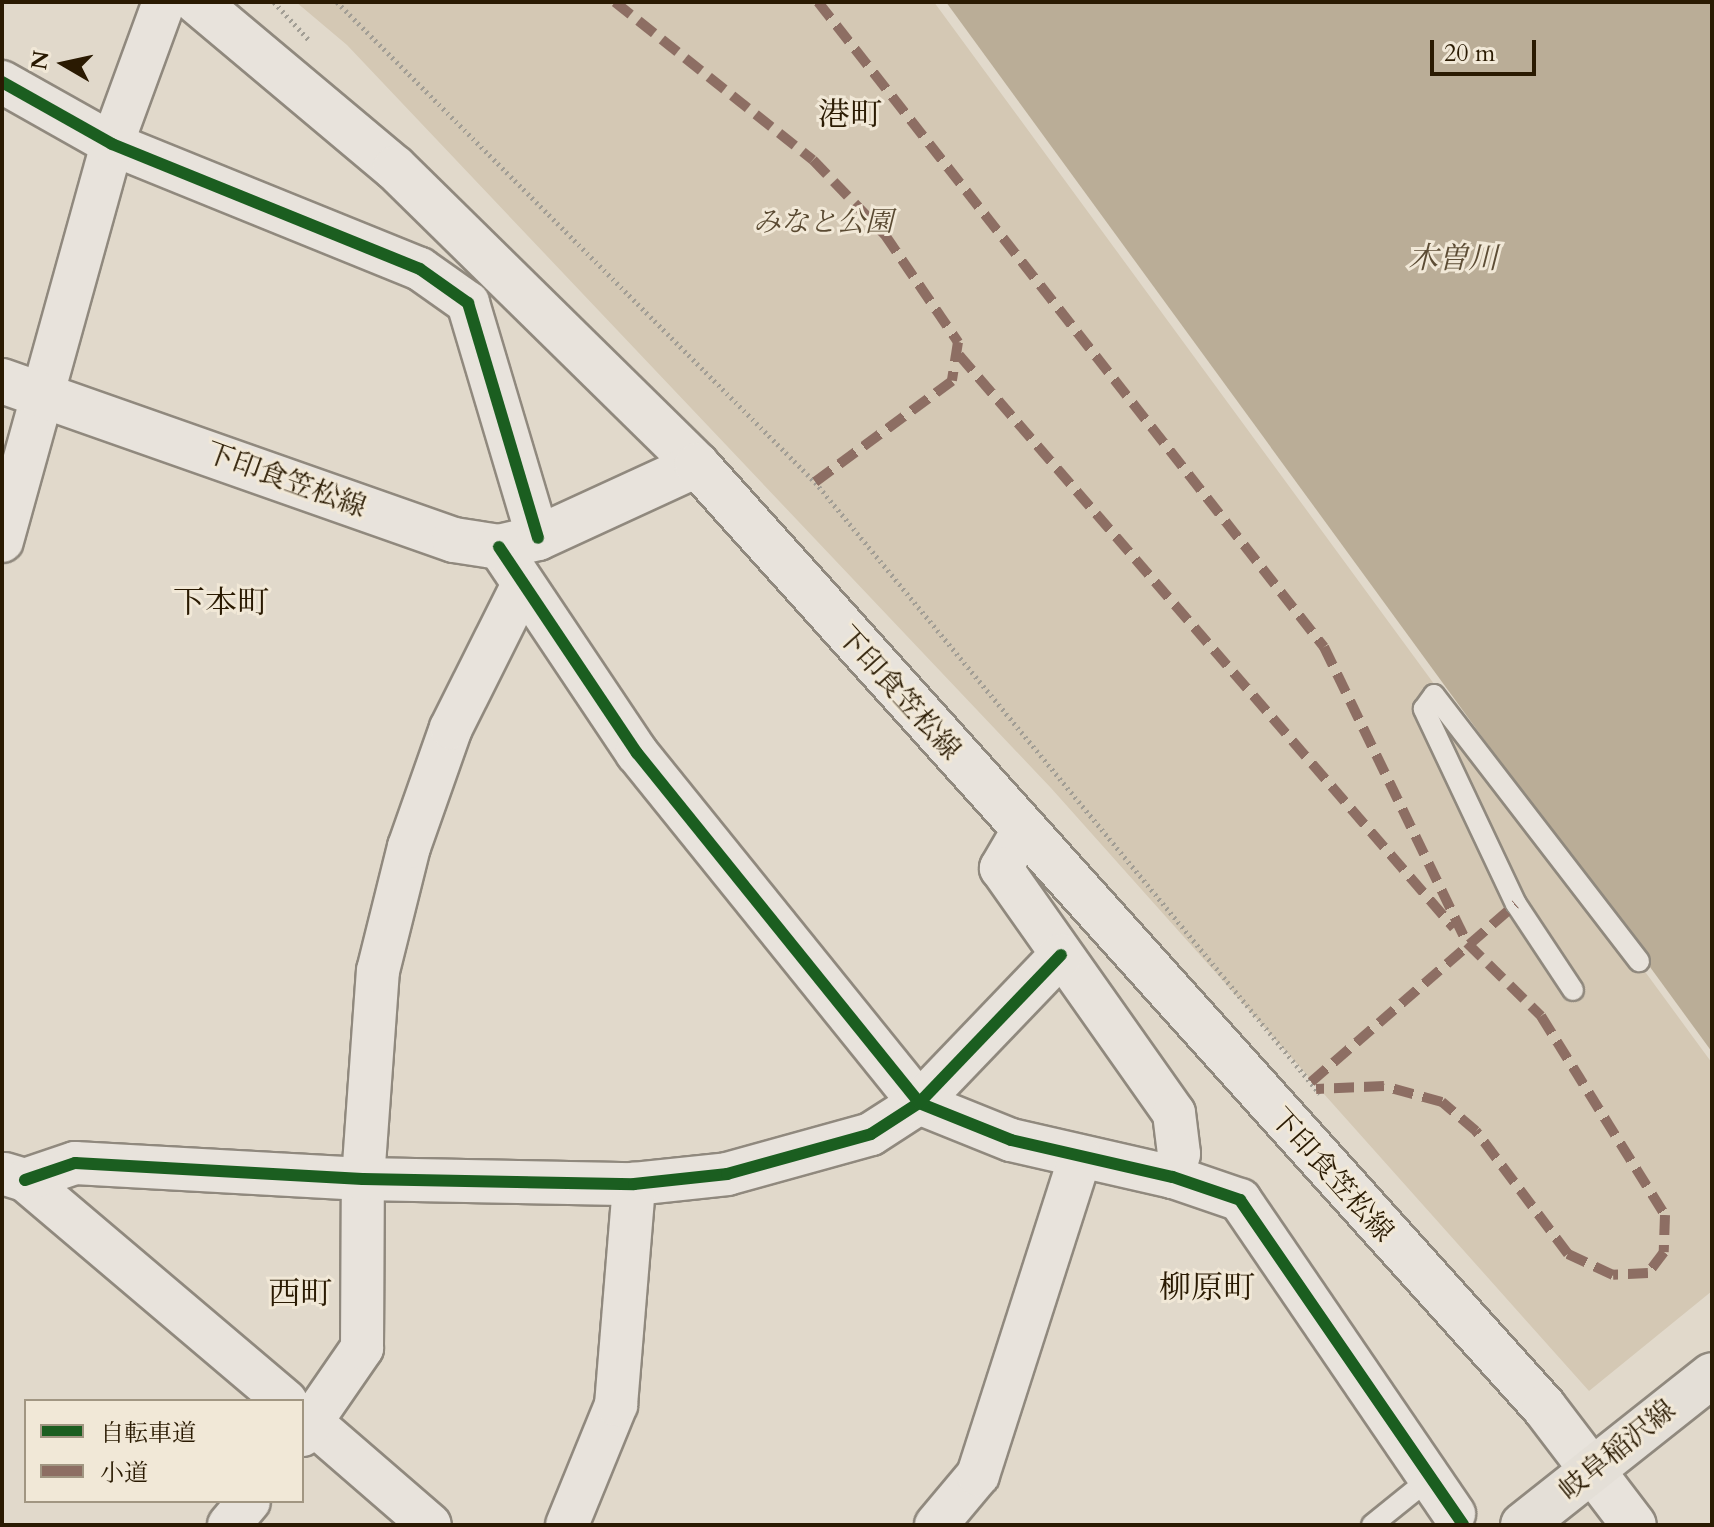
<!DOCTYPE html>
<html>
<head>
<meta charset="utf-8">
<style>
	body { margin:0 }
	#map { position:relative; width:1714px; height:1527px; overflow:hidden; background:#e1d9cb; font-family:Cardo,"Noto Serif JP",serif }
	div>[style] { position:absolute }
	.green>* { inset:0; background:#d4c8b4 }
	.water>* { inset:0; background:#baad97 }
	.path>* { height:5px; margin-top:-2.5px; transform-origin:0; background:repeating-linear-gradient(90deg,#a29e95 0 2px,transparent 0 6px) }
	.roads { filter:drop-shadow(2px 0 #90897e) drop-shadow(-2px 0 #90897e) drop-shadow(0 2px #90897e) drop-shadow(0 -2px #90897e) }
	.service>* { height:20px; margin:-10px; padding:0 10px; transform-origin:10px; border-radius:10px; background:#e8e3dc }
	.minor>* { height:42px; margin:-21px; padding:0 21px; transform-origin:21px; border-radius:21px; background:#e8e3dc }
	.tertiary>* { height:44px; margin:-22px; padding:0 22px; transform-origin:22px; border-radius:22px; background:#e8e3dc }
	.secondary>* { height:44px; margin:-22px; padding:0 22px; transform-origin:22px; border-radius:22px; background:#e8e3dc }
	.primary>* { height:44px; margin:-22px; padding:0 22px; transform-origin:22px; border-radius:22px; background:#e4dfd7 }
	.quiet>* { height:10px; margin-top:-5px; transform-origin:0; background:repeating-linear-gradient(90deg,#8d6e63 0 20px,transparent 0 30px) }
	.cycleway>* { height:12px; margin:-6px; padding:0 6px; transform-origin:6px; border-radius:6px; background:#1b5e20 }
	span { translate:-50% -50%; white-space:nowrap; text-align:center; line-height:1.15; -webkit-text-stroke:6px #f1e8d7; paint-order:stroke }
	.park-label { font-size:28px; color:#5a4a32; font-style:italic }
	.street-label { font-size:28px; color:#2a1a02 }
	.water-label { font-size:30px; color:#5d4d35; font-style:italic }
	.quarter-label { font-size:32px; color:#2a1a02 }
	.frame { position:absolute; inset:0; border:4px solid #2a1a02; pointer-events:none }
	.legend { position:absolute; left:24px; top:1399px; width:280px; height:104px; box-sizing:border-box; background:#f1e8d7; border:2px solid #a19682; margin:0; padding:10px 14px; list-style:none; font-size:24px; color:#2a1a02 }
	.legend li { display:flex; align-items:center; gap:16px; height:40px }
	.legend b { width:40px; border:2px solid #a19682 }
	.north { position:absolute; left:24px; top:24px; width:80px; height:80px; -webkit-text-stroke:6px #f1e8d7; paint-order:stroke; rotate:279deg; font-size:22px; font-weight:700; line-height:32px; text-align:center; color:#2a1a02 }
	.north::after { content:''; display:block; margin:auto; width:28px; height:36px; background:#2a1a02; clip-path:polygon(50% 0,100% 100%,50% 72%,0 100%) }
	.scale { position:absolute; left:1430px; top:40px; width:106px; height:36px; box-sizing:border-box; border:4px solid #2a1a02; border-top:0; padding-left:10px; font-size:24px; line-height:28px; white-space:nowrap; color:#2a1a02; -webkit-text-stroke:6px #f1e8d7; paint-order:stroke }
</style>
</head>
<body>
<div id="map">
	<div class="green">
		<div style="clip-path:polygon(296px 2px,934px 2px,1712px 1063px,1712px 1291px,1589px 1391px,1051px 788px,347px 45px)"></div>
	</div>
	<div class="water">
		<div style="clip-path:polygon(946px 2px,1712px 2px,1712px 1052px)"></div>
	</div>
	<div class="path">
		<div style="left:274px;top:2px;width:52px;rotate:47.4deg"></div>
		<div style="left:337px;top:2px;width:677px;rotate:45.12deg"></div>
		<div style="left:815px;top:482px;width:793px;rotate:50.47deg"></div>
	</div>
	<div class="roads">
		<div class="service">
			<div style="left:1573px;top:990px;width:103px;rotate:-123.5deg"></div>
			<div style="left:1516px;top:904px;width:216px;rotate:-115.3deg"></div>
			<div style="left:1424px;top:709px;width:17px;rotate:-54deg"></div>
			<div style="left:1434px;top:695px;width:336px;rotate:52.4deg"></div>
			<div style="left:1372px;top:1525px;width:73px;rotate:-38.9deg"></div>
		</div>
		<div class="minor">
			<div style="left:2px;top:82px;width:126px;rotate:29.4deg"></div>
			<div style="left:112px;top:144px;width:332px;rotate:22.1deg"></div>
			<div style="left:420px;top:269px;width:59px;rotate:35.3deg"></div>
			<div style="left:468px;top:303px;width:245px;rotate:73.4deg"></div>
			<div style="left:2px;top:541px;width:412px;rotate:-74.5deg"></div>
			<div style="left:112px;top:144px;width:151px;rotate:-69.9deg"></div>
			<div style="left:499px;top:547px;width:248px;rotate:56.2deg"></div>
			<div style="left:637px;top:753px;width:449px;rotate:51.1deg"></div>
			<div style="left:919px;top:1103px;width:99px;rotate:21.9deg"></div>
			<div style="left:1011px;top:1140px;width:166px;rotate:12.9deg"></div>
			<div style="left:1173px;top:1177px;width:71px;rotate:18.9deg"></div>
			<div style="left:1240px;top:1200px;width:380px;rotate:55.7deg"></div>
			<div style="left:1022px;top:832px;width:42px;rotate:120.3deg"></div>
			<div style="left:1001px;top:868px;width:300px;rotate:54.8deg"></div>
			<div style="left:1174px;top:1113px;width:41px;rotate:83deg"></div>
			<div style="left:1179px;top:1154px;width:24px;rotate:105deg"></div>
			<div style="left:5px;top:1174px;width:21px;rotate:17deg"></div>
			<div style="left:25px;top:1180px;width:342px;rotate:40.3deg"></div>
			<div style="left:25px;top:1180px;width:53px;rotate:-18.8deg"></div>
			<div style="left:75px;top:1163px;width:288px;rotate:3.2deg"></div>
			<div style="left:363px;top:1179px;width:271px;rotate:1.1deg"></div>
			<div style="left:634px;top:1184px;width:94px;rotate:-6.1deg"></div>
			<div style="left:727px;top:1174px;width:149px;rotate:-15.5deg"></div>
			<div style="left:871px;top:1134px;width:57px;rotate:-32.9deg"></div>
			<div style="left:919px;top:1103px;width:205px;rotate:-46.2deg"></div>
			<div style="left:302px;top:1414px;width:169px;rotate:40.9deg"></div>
			<div style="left:302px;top:1435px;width:106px;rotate:-55.4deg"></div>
			<div style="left:362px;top:1348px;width:169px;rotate:-89.7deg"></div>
			<div style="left:363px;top:1179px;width:209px;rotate:-85.9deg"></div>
			<div style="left:378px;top:971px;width:128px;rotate:-76deg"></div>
			<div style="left:409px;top:847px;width:126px;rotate:-70.6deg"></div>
			<div style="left:451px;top:728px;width:159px;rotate:-63.4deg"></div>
			<div style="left:229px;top:1525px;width:31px;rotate:-50deg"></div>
			<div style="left:567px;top:1525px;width:130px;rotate:-67.8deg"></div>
			<div style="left:616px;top:1405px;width:222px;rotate:-85.3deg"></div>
			<div style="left:936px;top:1525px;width:65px;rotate:-50deg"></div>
			<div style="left:978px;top:1475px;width:334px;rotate:-72.2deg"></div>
		</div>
		<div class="tertiary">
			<div style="left:197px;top:2px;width:258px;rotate:40deg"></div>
			<div style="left:395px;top:168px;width:424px;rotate:44.5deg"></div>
		</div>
		<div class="secondary">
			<div style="left:2px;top:381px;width:479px;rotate:19.4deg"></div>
			<div style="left:454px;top:540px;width:46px;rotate:8.8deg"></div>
			<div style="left:499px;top:547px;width:40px;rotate:-13deg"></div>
			<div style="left:538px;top:538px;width:175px;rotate:-24.7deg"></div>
			<div style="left:697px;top:465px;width:1267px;rotate:48.04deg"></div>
			<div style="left:1544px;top:1407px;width:148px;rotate:52.7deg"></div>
		</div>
		<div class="primary">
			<div style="left:1523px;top:1525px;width:241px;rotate:-38.4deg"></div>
		</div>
	</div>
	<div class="quiet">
		<div style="left:615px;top:2px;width:253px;rotate:38.6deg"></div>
		<div style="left:813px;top:160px;width:104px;rotate:46.2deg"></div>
		<div style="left:885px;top:235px;width:130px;rotate:55.7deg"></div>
		<div style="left:958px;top:342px;width:39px;rotate:99deg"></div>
		<div style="left:952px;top:381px;width:170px;rotate:143.6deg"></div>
		<div style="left:818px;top:2px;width:820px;rotate:51.89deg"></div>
		<div style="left:1324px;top:647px;width:329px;rotate:64.2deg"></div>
		<div style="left:1467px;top:943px;width:104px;rotate:44.6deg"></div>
		<div style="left:1541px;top:1016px;width:234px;rotate:58.1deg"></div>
		<div style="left:1665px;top:1215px;width:37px;rotate:92deg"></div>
		<div style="left:1664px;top:1252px;width:26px;rotate:127deg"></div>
		<div style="left:1648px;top:1273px;width:35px;rotate:177deg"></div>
		<div style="left:1613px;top:1275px;width:50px;rotate:-155deg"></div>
		<div style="left:1568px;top:1254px;width:154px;rotate:-126.8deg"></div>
		<div style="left:1476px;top:1131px;width:45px;rotate:-139.5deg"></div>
		<div style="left:1442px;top:1102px;width:60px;rotate:-164.6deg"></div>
		<div style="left:1384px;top:1086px;width:68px;rotate:177.5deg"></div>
		<div style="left:959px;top:355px;width:757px;rotate:49.18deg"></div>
		<div style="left:1311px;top:1082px;width:271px;rotate:-41deg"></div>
	</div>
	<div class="cycleway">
		<div style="left:2px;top:82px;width:126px;rotate:29.4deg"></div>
		<div style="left:112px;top:144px;width:332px;rotate:22.1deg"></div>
		<div style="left:420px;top:269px;width:59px;rotate:35.3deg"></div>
		<div style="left:468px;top:303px;width:245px;rotate:73.4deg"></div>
		<div style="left:499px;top:547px;width:248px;rotate:56.2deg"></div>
		<div style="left:637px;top:753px;width:449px;rotate:51.1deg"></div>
		<div style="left:919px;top:1103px;width:99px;rotate:21.9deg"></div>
		<div style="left:1011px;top:1140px;width:166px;rotate:12.9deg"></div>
		<div style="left:1173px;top:1177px;width:71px;rotate:18.9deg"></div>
		<div style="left:1240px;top:1200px;width:394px;rotate:55.5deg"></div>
		<div style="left:25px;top:1180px;width:53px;rotate:-18.8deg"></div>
		<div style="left:75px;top:1163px;width:288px;rotate:3.2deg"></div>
		<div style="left:363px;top:1179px;width:271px;rotate:1.1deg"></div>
		<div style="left:634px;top:1184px;width:94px;rotate:-6.1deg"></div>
		<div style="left:727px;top:1174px;width:149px;rotate:-15.5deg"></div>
		<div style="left:871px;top:1134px;width:57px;rotate:-32.9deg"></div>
		<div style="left:919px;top:1103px;width:205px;rotate:-46.2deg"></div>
	</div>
	<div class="park-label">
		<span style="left:823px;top:222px">みなと公園</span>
	</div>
	<div class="street-label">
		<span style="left:286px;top:480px;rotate:20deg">下印食笠松線</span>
		<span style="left:899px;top:693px;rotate:48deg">下印食笠松線</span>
		<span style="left:1332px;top:1175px;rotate:48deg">下印食笠松線</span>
		<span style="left:1617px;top:1450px;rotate:-39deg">岐阜稲沢線</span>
	</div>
	<div class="water-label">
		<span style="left:1453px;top:259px">木曽川</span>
	</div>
	<div class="quarter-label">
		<span style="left:850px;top:115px">港町</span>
		<span style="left:221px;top:603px">下本町</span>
		<span style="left:1207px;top:1288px">柳原町</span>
		<span style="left:300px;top:1294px">西町</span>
	</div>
	<div class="frame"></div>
	<ul class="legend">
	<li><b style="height:10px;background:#1b5e20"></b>自転車道</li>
	<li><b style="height:10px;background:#8d6e63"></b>小道</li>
	</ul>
	<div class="north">N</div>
	<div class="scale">20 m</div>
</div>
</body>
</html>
